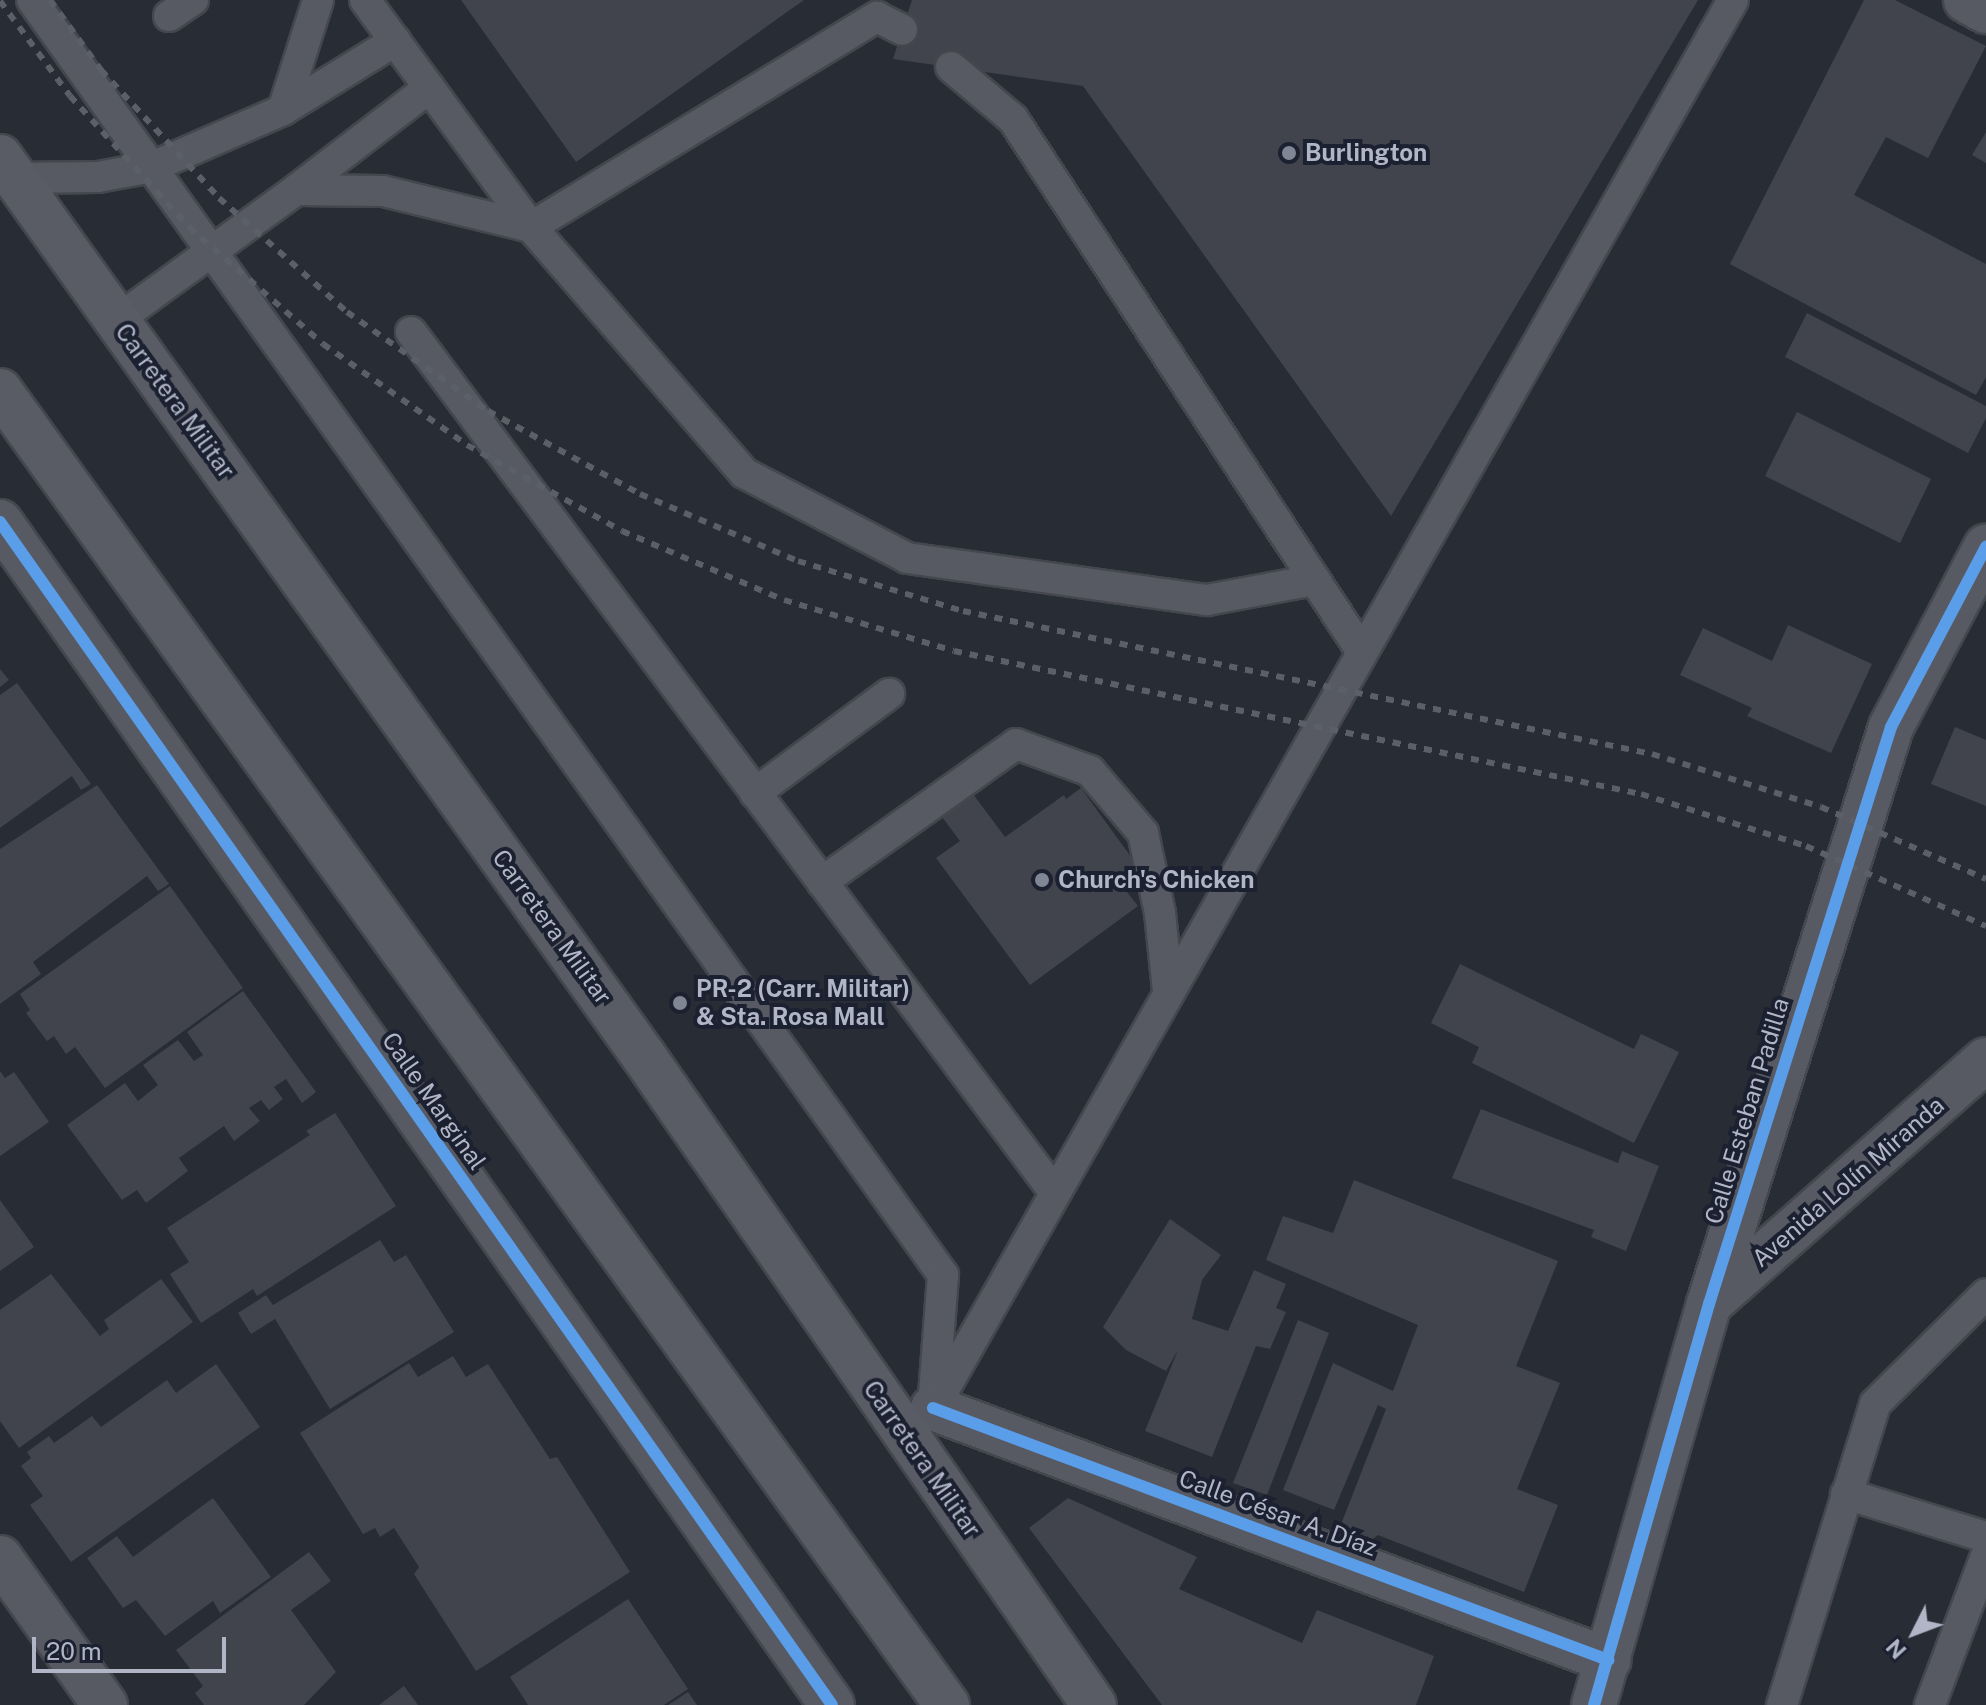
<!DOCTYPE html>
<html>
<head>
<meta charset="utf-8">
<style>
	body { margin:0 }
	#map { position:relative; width:1986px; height:1705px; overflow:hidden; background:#282c35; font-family:"Public Sans",sans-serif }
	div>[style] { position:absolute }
	.building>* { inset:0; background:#41444c }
	.roads { filter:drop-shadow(2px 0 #44474e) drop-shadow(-2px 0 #44474e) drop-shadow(0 2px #44474e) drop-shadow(0 -2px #44474e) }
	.lane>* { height:30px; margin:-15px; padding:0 15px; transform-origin:15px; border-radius:15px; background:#585a63 }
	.street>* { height:44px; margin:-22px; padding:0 22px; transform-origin:22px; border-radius:22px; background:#585a63 }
	.primary>* { height:44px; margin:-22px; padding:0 22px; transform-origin:22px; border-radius:22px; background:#5a5c65 }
	.rail>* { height:6px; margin-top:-3px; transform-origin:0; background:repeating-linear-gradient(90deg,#5b5f67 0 8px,transparent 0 16px) }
	.cycleway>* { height:12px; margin:-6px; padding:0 6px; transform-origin:6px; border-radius:6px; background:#5a9eea }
	.dots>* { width:22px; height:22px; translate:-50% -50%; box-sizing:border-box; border:4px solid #1b2130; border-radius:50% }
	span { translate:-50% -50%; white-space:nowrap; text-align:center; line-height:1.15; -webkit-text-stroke:8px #1b2130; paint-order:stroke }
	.poi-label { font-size:24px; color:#b1b6c7; font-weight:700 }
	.left { translate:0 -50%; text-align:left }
	.street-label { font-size:24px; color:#b1b6c7 }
	.north { position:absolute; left:1874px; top:1593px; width:80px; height:80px; -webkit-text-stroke:6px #1b2130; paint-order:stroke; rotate:228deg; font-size:22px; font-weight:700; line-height:32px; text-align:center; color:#b1b6c7 }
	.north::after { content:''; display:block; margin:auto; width:28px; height:36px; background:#b1b6c7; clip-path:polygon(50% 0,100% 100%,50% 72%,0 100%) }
	.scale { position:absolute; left:32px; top:1637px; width:194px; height:36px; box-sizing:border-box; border:4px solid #b1b6c7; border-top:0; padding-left:10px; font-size:24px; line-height:28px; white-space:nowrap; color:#b1b6c7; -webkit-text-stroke:6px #1b2130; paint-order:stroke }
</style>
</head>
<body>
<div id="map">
	<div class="building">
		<div style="clip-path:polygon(461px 0,804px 0,576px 162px)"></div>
		<div style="clip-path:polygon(912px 0,1698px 0,1391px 516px,1083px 86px,893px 59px)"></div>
		<div style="clip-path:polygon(1864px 0,1895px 0,1986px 46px,1928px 158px,1886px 137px,1854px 195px,1986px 264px,1986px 377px,1976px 395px,1730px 264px)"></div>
		<div style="clip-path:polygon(1986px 132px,1986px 163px,1972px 155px)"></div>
		<div style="clip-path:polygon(1807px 313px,1986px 406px,1986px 418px,1968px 453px,1785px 357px)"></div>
		<div style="clip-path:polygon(1797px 412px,1931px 479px,1900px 543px,1765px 476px)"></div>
		<div style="clip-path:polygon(1788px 625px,1872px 664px,1831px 753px,1747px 716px,1752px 708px,1680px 675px,1703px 628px,1772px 661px)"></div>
		<div style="clip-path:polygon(0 669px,9px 680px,0 687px)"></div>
		<div style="clip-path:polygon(17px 683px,91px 784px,81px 790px,72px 776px,0 828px,0 695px)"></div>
		<div style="clip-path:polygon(1955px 727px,1986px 740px,1986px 806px,1931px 784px)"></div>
		<div style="clip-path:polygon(97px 785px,169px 884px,158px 891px,147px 876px,33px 962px,41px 974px,0 1004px,0 849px)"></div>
		<div style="clip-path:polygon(1081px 788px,1142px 872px,1123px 887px,1138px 906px,1030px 985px,936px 858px,960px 841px,939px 813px,970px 790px,1005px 837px,1064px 795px,1066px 799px)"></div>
		<div style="clip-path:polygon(170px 886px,243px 988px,105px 1088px,75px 1047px,66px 1054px,54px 1036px,47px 1041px,26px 1013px,30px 1010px,20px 994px)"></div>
		<div style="clip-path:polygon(1460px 964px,1634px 1049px,1641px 1034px,1679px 1052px,1634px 1143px,1472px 1063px,1479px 1047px,1431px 1023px)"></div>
		<div style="clip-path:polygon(243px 991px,316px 1092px,302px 1103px,286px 1079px,274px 1087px,283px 1099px,269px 1110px,261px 1100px,249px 1108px,260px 1121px,234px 1141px,224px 1126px,179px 1158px,188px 1171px,146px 1203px,137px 1190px,122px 1200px,67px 1125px,125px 1083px,138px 1101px,158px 1085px,143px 1065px,178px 1040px,194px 1061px,203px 1055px,187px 1032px)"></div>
		<div style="clip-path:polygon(0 1071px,5px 1078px,14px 1072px,49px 1122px,0 1156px)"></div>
		<div style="clip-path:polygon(1481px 1109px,1618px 1163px,1622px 1151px,1659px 1166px,1626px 1251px,1591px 1237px,1594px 1230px,1452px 1178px)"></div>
		<div style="clip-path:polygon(335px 1113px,396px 1206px,257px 1296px,253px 1289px,201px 1323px,170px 1274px,189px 1262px,167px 1228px,310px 1135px,306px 1131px)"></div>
		<div style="clip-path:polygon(1354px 1180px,1558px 1261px,1516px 1366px,1560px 1383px,1517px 1489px,1558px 1505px,1524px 1592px,1378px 1535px,1366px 1544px,1338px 1532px,1386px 1409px,1378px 1405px,1334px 1510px,1283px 1490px,1333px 1363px,1393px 1391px,1418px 1325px,1266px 1260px,1283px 1216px,1333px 1233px)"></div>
		<div style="clip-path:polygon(0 1200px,34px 1247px,0 1271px)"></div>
		<div style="clip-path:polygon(1170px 1219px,1221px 1255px,1202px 1280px,1192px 1319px,1228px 1331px,1254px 1270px,1286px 1284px,1276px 1308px,1286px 1312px,1270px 1349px,1256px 1346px,1212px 1457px,1145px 1431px,1178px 1350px,1166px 1371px,1126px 1350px,1103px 1327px)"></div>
		<div style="clip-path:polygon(380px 1240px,394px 1262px,406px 1255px,454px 1332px,330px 1409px,275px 1319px,251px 1334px,238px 1313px,266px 1295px,273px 1305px)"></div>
		<div style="clip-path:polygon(51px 1274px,100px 1336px,109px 1329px,104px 1320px,161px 1279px,193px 1322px,19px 1448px,0 1421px,0 1310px)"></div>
		<div style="clip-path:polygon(1298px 1320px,1329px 1333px,1267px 1495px,1233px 1483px)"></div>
		<div style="clip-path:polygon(453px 1356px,466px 1377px,488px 1364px,550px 1459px,557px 1457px,630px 1572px,476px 1671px,414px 1574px,419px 1567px,394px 1528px,380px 1537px,375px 1528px,363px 1534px,300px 1433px,409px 1363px,418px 1377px)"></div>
		<div style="clip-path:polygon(216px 1364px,260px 1427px,71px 1562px,30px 1505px,43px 1496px,21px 1466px,31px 1458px,27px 1452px,49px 1436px,54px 1443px,92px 1416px,101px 1427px,167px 1380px,176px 1393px)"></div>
		<div style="clip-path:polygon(213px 1498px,271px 1577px,220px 1613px,213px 1601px,165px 1636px,136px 1600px,123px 1608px,87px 1558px,117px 1536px,133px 1557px)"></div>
		<div style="clip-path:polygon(1068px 1498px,1197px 1557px,1179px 1589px,1302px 1643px,1317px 1610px,1434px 1656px,1416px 1705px,1162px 1705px,1029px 1528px)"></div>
		<div style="clip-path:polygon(309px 1552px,331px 1581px,291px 1610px,336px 1672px,304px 1705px,204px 1705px,195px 1693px,203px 1686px,176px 1650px)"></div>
		<div style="clip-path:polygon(628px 1599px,688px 1689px,664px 1705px,528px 1705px,510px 1677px)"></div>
		<div style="clip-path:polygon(404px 1686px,418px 1705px,379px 1705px)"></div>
		<div style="clip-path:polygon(688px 1692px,697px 1705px,668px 1705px)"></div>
	</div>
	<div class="roads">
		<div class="lane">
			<div style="left:32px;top:0;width:1567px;rotate:54.45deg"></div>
			<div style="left:943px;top:1275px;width:133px;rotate:94.3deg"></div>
			<div style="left:365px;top:0;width:281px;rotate:53.8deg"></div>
			<div style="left:531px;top:227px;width:325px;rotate:49.1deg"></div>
			<div style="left:744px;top:473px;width:184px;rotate:27.5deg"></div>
			<div style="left:907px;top:558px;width:303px;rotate:8deg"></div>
			<div style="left:1207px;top:600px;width:109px;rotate:-10.6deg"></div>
			<div style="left:169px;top:16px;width:29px;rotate:-34deg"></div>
			<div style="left:951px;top:67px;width:81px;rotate:40deg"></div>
			<div style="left:1013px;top:119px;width:637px;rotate:56.78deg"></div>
			<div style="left:283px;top:110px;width:132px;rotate:-31.6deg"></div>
			<div style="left:15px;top:178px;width:83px;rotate:-0.7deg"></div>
			<div style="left:98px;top:177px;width:55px;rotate:-10.5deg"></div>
			<div style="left:152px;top:167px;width:143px;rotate:-23.5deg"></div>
			<div style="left:283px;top:110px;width:115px;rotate:-72.3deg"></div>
			<div style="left:296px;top:190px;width:168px;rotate:-37.5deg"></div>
			<div style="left:117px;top:320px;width:221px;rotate:-36deg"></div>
			<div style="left:296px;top:190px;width:87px;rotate:0.7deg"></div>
			<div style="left:383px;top:191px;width:152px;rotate:13.7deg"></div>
			<div style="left:531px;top:227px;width:405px;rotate:-31.3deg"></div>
			<div style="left:877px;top:17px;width:28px;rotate:27deg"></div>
			<div style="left:411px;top:332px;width:1075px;rotate:53.2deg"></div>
			<div style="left:755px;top:793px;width:167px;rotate:-36.5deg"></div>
			<div style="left:822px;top:882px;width:238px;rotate:-35.4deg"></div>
			<div style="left:1016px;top:744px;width:79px;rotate:20deg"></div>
			<div style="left:1090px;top:771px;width:82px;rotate:49.5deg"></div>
			<div style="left:1143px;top:833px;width:82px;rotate:78deg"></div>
			<div style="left:1160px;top:913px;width:77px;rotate:84.1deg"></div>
			<div style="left:938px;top:1400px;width:1610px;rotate:-60.41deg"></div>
			<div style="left:1846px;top:1494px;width:146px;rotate:17.1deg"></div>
			<div style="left:1782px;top:1705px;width:315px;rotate:-72.8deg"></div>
			<div style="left:1875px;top:1404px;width:156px;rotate:-44.7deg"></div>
			<div style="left:1930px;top:1705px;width:159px;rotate:-69.4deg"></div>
		</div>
		<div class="street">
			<div style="left:1966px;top:0;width:23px;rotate:29deg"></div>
			<div style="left:0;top:522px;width:1446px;rotate:54.88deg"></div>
			<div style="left:1709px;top:1304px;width:369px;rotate:-41.4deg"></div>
			<div style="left:933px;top:1408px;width:721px;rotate:20.47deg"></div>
			<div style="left:0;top:1558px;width:181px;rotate:54.5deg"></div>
			<div style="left:1594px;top:1705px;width:417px;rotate:-74deg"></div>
			<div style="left:1709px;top:1304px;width:605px;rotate:-72.49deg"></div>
			<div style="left:1891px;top:727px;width:204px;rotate:-62.2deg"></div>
		</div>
		<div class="primary">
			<div style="left:0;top:157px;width:1104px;rotate:54.4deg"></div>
			<div style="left:643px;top:1055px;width:791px;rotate:55.25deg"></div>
			<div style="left:0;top:391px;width:1620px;rotate:54.22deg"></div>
		</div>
	</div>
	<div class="rail">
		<div style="left:50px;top:0;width:87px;rotate:53.9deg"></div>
		<div style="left:101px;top:70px;width:174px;rotate:47.3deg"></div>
		<div style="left:219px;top:198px;width:171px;rotate:41.7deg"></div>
		<div style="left:347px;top:312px;width:172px;rotate:35.1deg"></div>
		<div style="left:488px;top:411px;width:173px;rotate:28.6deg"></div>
		<div style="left:640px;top:494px;width:172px;rotate:23deg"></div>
		<div style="left:798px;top:561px;width:172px;rotate:16.9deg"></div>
		<div style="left:963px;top:611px;width:704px;rotate:11.73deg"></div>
		<div style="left:1652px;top:754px;width:177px;rotate:17.4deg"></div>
		<div style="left:1821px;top:807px;width:180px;rotate:23.6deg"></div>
		<div style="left:0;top:1px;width:118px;rotate:53.6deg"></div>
		<div style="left:70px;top:96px;width:177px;rotate:47.7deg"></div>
		<div style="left:189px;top:227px;width:178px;rotate:41.1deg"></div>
		<div style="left:323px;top:344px;width:176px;rotate:35deg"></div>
		<div style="left:467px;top:445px;width:177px;rotate:29deg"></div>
		<div style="left:622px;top:531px;width:176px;rotate:23.1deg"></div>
		<div style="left:784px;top:600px;width:177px;rotate:16.7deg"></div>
		<div style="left:954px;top:651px;width:702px;rotate:11.76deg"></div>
		<div style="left:1641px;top:794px;width:173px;rotate:17.5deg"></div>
		<div style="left:1806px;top:846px;width:197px;rotate:24deg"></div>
	</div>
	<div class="cycleway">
		<div style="left:0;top:522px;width:1446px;rotate:54.88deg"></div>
		<div style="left:933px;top:1408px;width:721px;rotate:20.47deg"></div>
		<div style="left:1594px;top:1705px;width:417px;rotate:-74deg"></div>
		<div style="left:1709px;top:1304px;width:605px;rotate:-72.49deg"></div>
		<div style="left:1891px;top:727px;width:204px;rotate:-62.2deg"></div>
	</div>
	<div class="dots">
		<div style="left:1289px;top:153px;background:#818694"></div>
		<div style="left:1042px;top:880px;background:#818694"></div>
		<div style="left:680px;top:1003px;background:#818694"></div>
	</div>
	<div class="poi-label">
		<span class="left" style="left:1305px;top:153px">Burlington</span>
		<span class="left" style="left:1058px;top:880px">Church's Chicken</span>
		<span class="left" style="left:696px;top:1003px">PR-2 (Carr. Militar)<br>&amp; Sta. Rosa Mall</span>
	</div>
	<div class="street-label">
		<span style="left:175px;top:401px;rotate:54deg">Carretera Militar</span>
		<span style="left:552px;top:927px;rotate:54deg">Carretera Militar</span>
		<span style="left:434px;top:1101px;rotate:55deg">Calle Marginal</span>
		<span style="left:1747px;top:1111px;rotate:-73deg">Calle Esteban Padilla</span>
		<span style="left:1848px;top:1182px;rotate:-41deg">Avenida Lolín Miranda</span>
		<span style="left:922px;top:1459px;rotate:55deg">Carretera Militar</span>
		<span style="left:1278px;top:1513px;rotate:20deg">Calle César A. Díaz</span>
	</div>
	<div class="north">N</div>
	<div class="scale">20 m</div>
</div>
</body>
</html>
